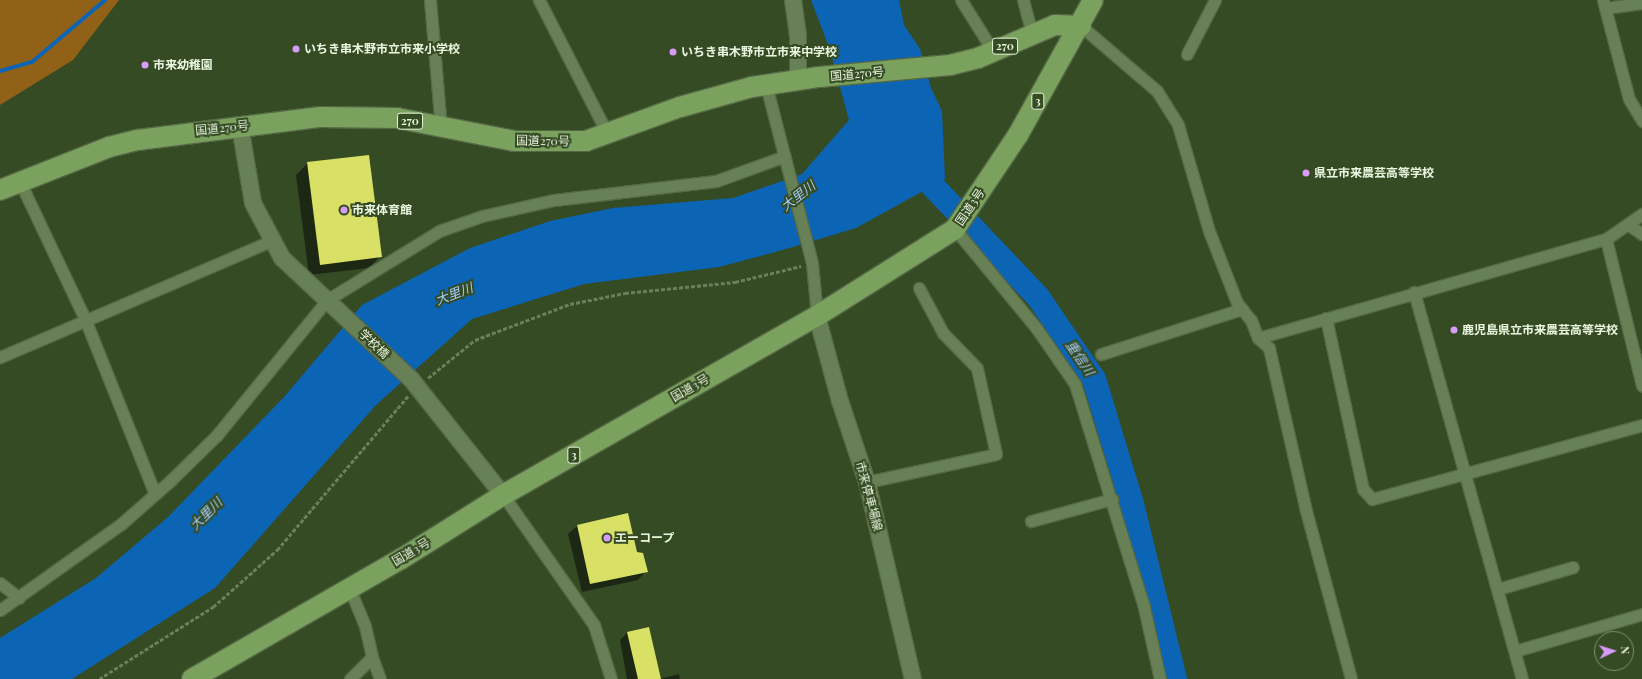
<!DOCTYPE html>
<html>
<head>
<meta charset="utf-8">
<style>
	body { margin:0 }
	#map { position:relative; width:1642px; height:679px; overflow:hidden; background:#354b24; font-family:"Playfair Display","Noto Sans JP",serif }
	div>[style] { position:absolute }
	.green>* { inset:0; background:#916117 }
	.water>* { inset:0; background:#0c64b4 }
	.shadow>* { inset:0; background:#0007 }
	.stream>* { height:4px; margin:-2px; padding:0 2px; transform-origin:2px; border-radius:2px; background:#0c64b4 }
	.river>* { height:24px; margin:-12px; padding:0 12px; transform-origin:12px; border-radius:12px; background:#0c64b4 }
	.building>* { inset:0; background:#d8e165 }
	.path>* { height:2.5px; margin-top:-1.25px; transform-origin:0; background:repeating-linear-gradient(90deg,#6b7f5c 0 4px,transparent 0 6px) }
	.roads { filter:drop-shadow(1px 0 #556845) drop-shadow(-1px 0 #556845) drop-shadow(0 1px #556845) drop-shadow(0 -1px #556845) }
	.street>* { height:11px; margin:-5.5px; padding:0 5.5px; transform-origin:5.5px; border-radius:5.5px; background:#688056 }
	.secondary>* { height:16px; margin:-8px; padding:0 8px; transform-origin:8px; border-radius:8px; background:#688056 }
	.highway>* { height:20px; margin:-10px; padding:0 10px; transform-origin:10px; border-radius:10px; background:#7ba15e }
	.dots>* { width:11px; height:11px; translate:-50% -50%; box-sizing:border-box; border:2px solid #354b24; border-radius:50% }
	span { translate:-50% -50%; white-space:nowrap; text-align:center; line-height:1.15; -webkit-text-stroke:4px #354b24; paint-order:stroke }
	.shield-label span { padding:1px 3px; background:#354b24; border:1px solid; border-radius:3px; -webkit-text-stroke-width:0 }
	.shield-label { font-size:11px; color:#e9f7e0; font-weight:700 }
	.poi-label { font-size:12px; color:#e9f7e0; font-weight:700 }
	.left { translate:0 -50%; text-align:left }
	.street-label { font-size:12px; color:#e9f7e0 }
	.water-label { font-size:13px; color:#a6caf4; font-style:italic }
	.north { position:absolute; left:1594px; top:631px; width:40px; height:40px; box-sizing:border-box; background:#354b24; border:1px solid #7d906f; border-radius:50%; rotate:86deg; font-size:11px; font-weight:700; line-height:16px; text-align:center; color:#e9f7e0 }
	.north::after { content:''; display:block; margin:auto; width:14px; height:18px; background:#d79bf9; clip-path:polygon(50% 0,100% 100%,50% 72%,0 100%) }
</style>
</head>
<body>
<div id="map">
	<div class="green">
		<div style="clip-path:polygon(0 0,119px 0,73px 60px,0 105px)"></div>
	</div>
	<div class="water">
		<div style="clip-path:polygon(811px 0,899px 0,904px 25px,920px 49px,931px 88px,942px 111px,945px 179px,856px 228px,786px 249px,719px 267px,584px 284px,472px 319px,376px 405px,215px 588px,72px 679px,0 679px,0 638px,96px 578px,168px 517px,284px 397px,362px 305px,470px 248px,550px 221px,613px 208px,733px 198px,802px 174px,849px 120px,830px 50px)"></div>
	</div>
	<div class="shadow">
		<div style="clip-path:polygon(308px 163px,380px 256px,369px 268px,309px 275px,296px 175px)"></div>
		<div style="clip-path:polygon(627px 514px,636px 553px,646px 571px,638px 580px,582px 592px,568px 534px,577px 526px)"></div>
		<div style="clip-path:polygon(649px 628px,659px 679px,679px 674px,680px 679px,627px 679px,620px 640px,627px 633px)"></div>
	</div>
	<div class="stream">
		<div style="left:0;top:71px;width:33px;rotate:-16deg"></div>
		<div style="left:32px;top:62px;width:96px;rotate:-40.3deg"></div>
	</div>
	<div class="river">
		<div style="left:910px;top:162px;width:186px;rotate:46.5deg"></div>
		<div style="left:1038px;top:297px;width:99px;rotate:55.7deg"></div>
		<div style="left:1094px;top:379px;width:131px;rotate:73.1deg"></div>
		<div style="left:1132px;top:504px;width:180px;rotate:76.2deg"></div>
	</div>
	<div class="building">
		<div style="clip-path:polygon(369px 155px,382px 257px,320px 265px,307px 162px)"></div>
		<div style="clip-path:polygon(628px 513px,637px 552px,643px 553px,648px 572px,590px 584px,577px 525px)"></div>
		<div style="clip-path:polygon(649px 627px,661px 679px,638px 679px,627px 632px)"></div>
	</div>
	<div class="path">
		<div style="left:428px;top:378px;width:60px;rotate:-39deg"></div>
		<div style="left:475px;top:340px;width:102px;rotate:-20.8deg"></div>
		<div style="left:570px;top:304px;width:56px;rotate:-11.3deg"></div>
		<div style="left:625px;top:293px;width:111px;rotate:-5.7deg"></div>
		<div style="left:735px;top:282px;width:68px;rotate:-13.6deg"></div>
		<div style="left:99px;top:679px;width:135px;rotate:-32.3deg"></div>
		<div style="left:213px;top:607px;width:86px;rotate:-41.7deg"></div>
		<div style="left:277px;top:550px;width:202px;rotate:-49.6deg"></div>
	</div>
	<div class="roads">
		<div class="street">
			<div style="left:430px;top:0;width:129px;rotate:85.1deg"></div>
			<div style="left:539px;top:0;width:152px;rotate:62.9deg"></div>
			<div style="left:961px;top:0;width:60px;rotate:57.9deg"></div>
			<div style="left:1023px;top:0;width:35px;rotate:75deg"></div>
			<div style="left:1603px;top:0;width:102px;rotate:75.3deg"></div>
			<div style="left:1629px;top:99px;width:26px;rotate:59deg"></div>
			<div style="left:1606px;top:8px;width:36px;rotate:-8deg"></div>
			<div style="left:1081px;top:26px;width:100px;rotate:40.5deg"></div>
			<div style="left:1157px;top:91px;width:40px;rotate:58deg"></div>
			<div style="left:1178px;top:125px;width:110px;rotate:73.7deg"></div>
			<div style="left:1209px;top:231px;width:77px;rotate:68.7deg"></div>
			<div style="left:1237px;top:303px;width:22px;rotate:51deg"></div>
			<div style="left:1251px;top:320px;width:19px;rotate:69deg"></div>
			<div style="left:1258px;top:338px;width:15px;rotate:42deg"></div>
			<div style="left:1269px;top:348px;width:163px;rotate:77.2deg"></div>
			<div style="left:1305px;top:507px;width:178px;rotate:75deg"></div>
			<div style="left:1187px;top:54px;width:61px;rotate:-62.6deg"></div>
			<div style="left:766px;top:85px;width:184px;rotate:75.5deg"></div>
			<div style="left:812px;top:263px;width:53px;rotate:84.6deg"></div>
			<div style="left:20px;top:182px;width:152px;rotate:64.6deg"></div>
			<div style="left:85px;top:319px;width:188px;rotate:68.2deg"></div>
			<div style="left:1629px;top:225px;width:16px;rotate:35deg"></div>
			<div style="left:955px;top:229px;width:129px;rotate:50.6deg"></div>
			<div style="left:1037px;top:329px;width:67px;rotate:55.4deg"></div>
			<div style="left:1075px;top:384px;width:229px;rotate:72.8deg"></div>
			<div style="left:1143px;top:603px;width:78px;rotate:77.4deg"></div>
			<div style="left:1606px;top:239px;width:151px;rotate:76.2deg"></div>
			<div style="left:1414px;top:292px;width:402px;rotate:74.4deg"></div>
			<div style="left:1326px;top:318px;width:175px;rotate:77.8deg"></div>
			<div style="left:1363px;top:489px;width:13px;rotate:48deg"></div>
			<div style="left:1372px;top:499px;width:280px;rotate:-15.3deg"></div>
			<div style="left:1258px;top:338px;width:362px;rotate:-15.9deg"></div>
			<div style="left:1606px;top:239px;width:44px;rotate:-34.8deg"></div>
			<div style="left:1101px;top:354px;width:148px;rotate:-17.7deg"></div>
			<div style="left:0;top:357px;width:294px;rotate:-23.2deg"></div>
			<div style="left:867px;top:482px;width:132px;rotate:-12.2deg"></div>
			<div style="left:996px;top:454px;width:88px;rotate:-102.5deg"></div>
			<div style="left:977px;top:368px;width:49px;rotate:-134.2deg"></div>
			<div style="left:943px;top:333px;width:51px;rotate:-118.1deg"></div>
			<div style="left:503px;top:495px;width:159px;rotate:55deg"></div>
			<div style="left:594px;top:625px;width:57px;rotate:72.5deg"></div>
			<div style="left:1031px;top:521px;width:84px;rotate:-15.2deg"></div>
			<div style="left:0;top:583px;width:24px;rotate:38deg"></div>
			<div style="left:349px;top:587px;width:42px;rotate:67.7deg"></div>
			<div style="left:365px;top:626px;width:32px;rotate:77deg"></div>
			<div style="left:372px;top:657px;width:31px;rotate:135deg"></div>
			<div style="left:1498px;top:589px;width:78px;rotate:-16.3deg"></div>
			<div style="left:0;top:610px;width:148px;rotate:-35.4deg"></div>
			<div style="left:121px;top:524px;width:67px;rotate:-41.3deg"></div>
			<div style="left:171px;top:480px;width:64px;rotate:-44.4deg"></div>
			<div style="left:217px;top:435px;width:174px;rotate:-50.8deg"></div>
			<div style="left:327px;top:300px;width:132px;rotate:-31.6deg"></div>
			<div style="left:439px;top:231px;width:46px;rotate:-19.2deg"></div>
			<div style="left:482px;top:216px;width:74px;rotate:-12.5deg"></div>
			<div style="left:554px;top:200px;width:163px;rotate:-6.7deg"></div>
			<div style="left:716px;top:181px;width:73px;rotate:-19.9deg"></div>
			<div style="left:1515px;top:651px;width:132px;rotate:-16.2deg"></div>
			<div style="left:372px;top:657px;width:23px;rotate:70deg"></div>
		</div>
		<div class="secondary">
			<div style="left:793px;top:0;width:36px;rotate:82deg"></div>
			<div style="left:798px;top:36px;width:44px;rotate:90deg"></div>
			<div style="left:240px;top:126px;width:78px;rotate:80.4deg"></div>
			<div style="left:253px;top:203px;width:62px;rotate:62.2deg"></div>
			<div style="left:282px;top:258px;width:177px;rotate:43.2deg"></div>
			<div style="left:411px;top:379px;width:148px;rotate:51.6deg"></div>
			<div style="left:817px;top:316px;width:88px;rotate:74.9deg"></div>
			<div style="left:840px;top:401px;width:85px;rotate:71.6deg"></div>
			<div style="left:867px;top:482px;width:202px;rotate:76.9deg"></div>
		</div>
		<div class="highway">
			<div style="left:0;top:190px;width:117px;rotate:-21.5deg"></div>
			<div style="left:109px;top:147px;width:30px;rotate:-14deg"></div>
			<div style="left:138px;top:140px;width:184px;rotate:-7.2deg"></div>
			<div style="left:321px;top:117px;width:76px;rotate:0.8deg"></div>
			<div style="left:397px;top:118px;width:119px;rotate:11.1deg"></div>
			<div style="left:514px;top:141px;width:72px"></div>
			<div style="left:586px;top:141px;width:100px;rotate:-19.9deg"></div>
			<div style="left:680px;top:107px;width:75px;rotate:-15.5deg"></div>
			<div style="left:752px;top:87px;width:68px;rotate:-8.5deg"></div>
			<div style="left:819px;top:77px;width:132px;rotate:-5.2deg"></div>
			<div style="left:950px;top:65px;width:29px;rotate:-14deg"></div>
			<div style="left:978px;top:58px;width:84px;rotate:-23.2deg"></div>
			<div style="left:1055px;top:25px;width:26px;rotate:2deg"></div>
			<div style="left:192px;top:679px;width:241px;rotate:-29.9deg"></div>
			<div style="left:401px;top:559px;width:120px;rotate:-32.1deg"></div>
			<div style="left:503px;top:495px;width:361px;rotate:-29.7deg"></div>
			<div style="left:817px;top:316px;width:163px;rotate:-32.2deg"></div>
			<div style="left:955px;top:229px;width:113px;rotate:-56.2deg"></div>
			<div style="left:1018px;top:135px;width:154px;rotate:-60.9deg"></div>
		</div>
	</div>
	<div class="dots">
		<div style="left:296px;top:49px;background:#d79bf9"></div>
		<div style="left:673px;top:52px;background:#d79bf9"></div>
		<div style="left:145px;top:65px;background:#d79bf9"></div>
		<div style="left:1306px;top:173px;background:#d79bf9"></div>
		<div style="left:344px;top:210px;background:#d79bf9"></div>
		<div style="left:1454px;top:330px;background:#d79bf9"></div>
		<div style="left:607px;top:538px;background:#d79bf9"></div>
	</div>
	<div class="shield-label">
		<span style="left:1005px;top:46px">270</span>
		<span style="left:1038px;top:101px">3</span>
		<span style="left:410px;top:121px">270</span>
		<span style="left:574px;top:455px">3</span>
	</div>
	<div class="poi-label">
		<span class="left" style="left:304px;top:49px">いちき串木野市立市来小学校</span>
		<span class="left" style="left:681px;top:52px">いちき串木野市立市来中学校</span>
		<span class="left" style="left:153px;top:65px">市来幼稚園</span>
		<span class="left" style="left:1314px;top:173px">県立市来農芸高等学校</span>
		<span class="left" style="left:352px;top:210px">市来体育館</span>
		<span class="left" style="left:1462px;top:330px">鹿児島県立市来農芸高等学校</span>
		<span class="left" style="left:615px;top:538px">エーコープ</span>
	</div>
	<div class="street-label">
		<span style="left:857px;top:74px;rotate:-5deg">国道270号</span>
		<span style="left:222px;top:128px;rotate:-6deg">国道270号</span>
		<span style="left:543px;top:141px;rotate:1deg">国道270号</span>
		<span style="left:970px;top:207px;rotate:-56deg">国道3号</span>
		<span style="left:374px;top:344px;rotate:44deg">学校橋</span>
		<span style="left:690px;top:388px;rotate:-30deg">国道3号</span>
		<span style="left:869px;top:496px;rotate:75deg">市来停車場線</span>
		<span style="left:411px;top:552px;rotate:-31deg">国道3号</span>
	</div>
	<div class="water-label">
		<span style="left:798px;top:196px;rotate:-38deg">大里川</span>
		<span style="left:454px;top:294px;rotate:-21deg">大里川</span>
		<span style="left:1080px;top:358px;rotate:56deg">重信川</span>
		<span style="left:206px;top:514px;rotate:-45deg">大里川</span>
	</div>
	<div class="north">N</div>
</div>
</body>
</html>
